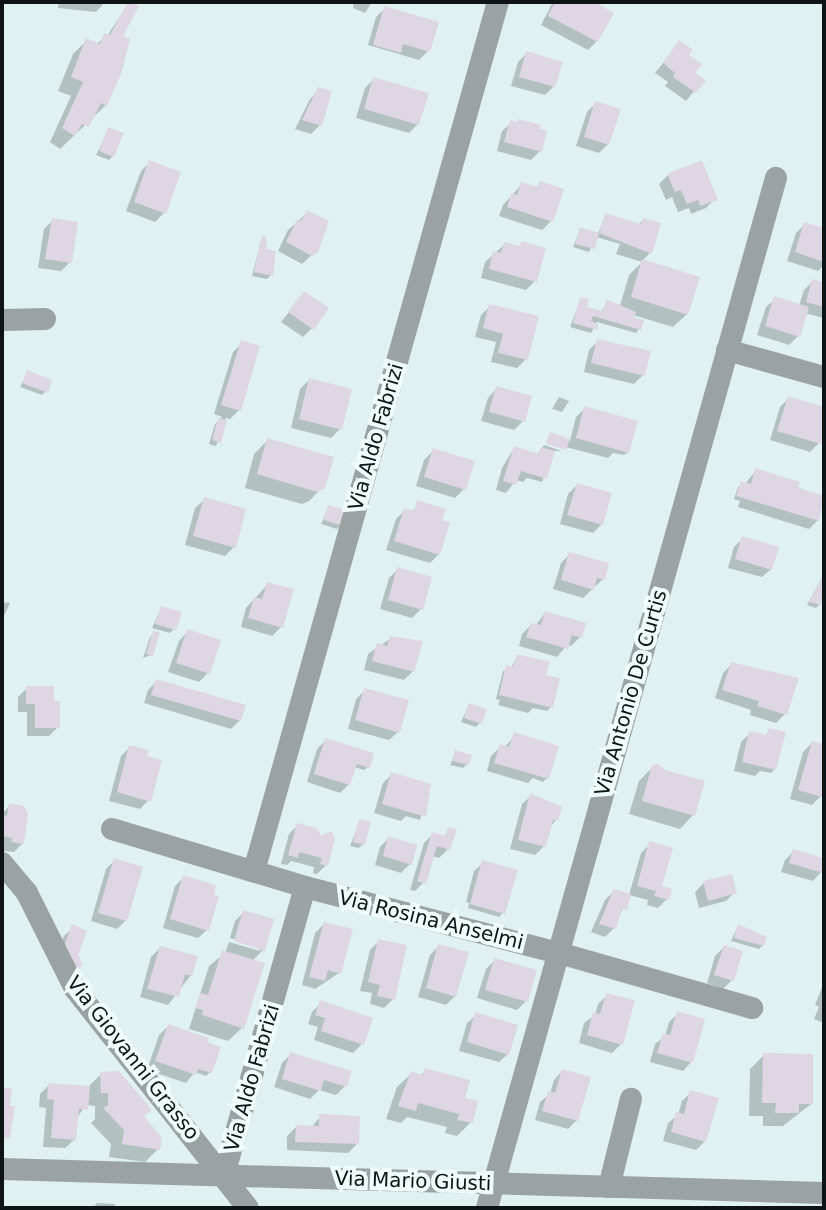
<!DOCTYPE html>
<html>
<head>
<meta charset="utf-8">
<style>
	body { margin:0 }
	#map { position:relative; width:826px; height:1210px; overflow:hidden; background:#dff2f1; font-family:"DejaVu Sans",sans-serif }
	div>[style] { position:absolute }
	.shadow>* { inset:0; background:#0003 }
	.building>* { inset:0; background:#ded6e3 }
	.street>* { height:22px; margin:-11px; padding:0 11px; transform-origin:11px; border-radius:11px; background:#9ba3a2 }
	span { translate:-50% -50%; white-space:nowrap; text-align:center; line-height:1.15; -webkit-text-stroke:8px #effefd; paint-order:stroke }
	.street-label { font-size:20px; color:#0e1414 }
	.frame { position:absolute; inset:0; border:4px solid #0e1414; pointer-events:none }
</style>
</head>
<body>
<div id="map">
	<div class="shadow">
		<div style="clip-path:polygon(59px 2px,105px 2px,96px 12px,58px 8px)"></div>
		<div style="clip-path:polygon(354px 2px,372px 2px,365px 13px,353px 8px)"></div>
		<div style="clip-path:polygon(553px 2px,590px 2px,597px 41px,588px 50px,541px 25px)"></div>
		<div style="clip-path:polygon(129px 3px,106px 105px,60px 149px,50px 142px,71px 96px,58px 91px,73px 54px,87px 40px,96px 44px,107px 36px)"></div>
		<div style="clip-path:polygon(385px 8px,428px 51px,419px 60px,368px 45px,376px 17px)"></div>
		<div style="clip-path:polygon(679px 43px,693px 73px,703px 80px,686px 101px,665px 86px,668px 82px,655px 73px)"></div>
		<div style="clip-path:polygon(527px 53px,554px 86px,545px 95px,511px 86px,518px 62px)"></div>
		<div style="clip-path:polygon(374px 79px,418px 124px,409px 133px,356px 118px,365px 88px)"></div>
		<div style="clip-path:polygon(319px 90px,320px 125px,311px 134px,295px 129px,310px 99px)"></div>
		<div style="clip-path:polygon(596px 103px,608px 144px,599px 153px,576px 146px,587px 112px)"></div>
		<div style="clip-path:polygon(511px 123px,540px 151px,531px 160px,497px 151px,502px 131px)"></div>
		<div style="clip-path:polygon(109px 129px,113px 156px,109px 160px,96px 155px)"></div>
		<div style="clip-path:polygon(150px 162px,164px 213px,155px 222px,126px 211px,141px 171px)"></div>
		<div style="clip-path:polygon(668px 175px,715px 199px,706px 208px,691px 214px,689px 208px,678px 212px,672px 197px,666px 200px,659px 184px)"></div>
		<div style="clip-path:polygon(522px 184px,535px 189px,540px 184px,551px 221px,542px 230px,499px 216px,503px 205px)"></div>
		<div style="clip-path:polygon(308px 212px,316px 251px,302px 264px,278px 251px,288px 230px)"></div>
		<div style="clip-path:polygon(606px 215px,638px 225px,643px 220px,650px 253px,642px 261px,687px 314px,673px 327px,633px 315px,632px 319px,639px 329px,636px 333px,597px 322px,591px 333px,570px 327px,581px 299px,584px 308px,601px 313px,607px 301px,619px 309px,629px 275px,642px 262px,616px 254px,620px 244px,596px 237px,589px 252px,573px 247px,580px 230px,597px 235px)"></div>
		<div style="clip-path:polygon(53px 220px,70px 262px,61px 271px,38px 268px,44px 229px)"></div>
		<div style="clip-path:polygon(805px 224px,824px 230px,824px 265px,818px 271px,787px 261px,796px 233px)"></div>
		<div style="clip-path:polygon(262px 237px,271px 275px,267px 279px,252px 276px)"></div>
		<div style="clip-path:polygon(505px 244px,518px 248px,522px 244px,535px 281px,526px 290px,481px 278px,485px 262px)"></div>
		<div style="clip-path:polygon(813px 281px,824px 284px,823px 318px,805px 313px,798px 336px,789px 345px,757px 335px,766px 307px,775px 299px,799px 306px,804px 290px)"></div>
		<div style="clip-path:polygon(304px 293px,312px 328px,303px 337px,281px 322px)"></div>
		<div style="clip-path:polygon(490px 306px,526px 359px,517px 368px,491px 362px,496px 342px,475px 337px,481px 315px)"></div>
		<div style="clip-path:polygon(598px 341px,643px 375px,634px 384px,584px 372px,589px 350px)"></div>
		<div style="clip-path:polygon(242px 343px,239px 410px,230px 419px,226px 418px,216px 446px,209px 444px,215px 424px,222px 417px,214px 414px,233px 352px)"></div>
		<div style="clip-path:polygon(28px 372px,46px 391px,42px 395px,20px 387px)"></div>
		<div style="clip-path:polygon(309px 380px,340px 429px,331px 438px,291px 428px,300px 389px)"></div>
		<div style="clip-path:polygon(496px 389px,523px 421px,514px 430px,481px 421px,488px 398px)"></div>
		<div style="clip-path:polygon(559px 397px,569px 401px,562px 412px,552px 409px)"></div>
		<div style="clip-path:polygon(789px 398px,824px 409px,819px 443px,810px 452px,770px 440px,780px 407px)"></div>
		<div style="clip-path:polygon(585px 408px,628px 452px,624px 455px,613px 453px,608px 458px,546px 442px,551px 434px,570px 441px,576px 417px)"></div>
		<div style="clip-path:polygon(268px 440px,323px 487px,309px 501px,302px 504px,245px 488px,254px 454px)"></div>
		<div style="clip-path:polygon(544px 445px,562px 451px,554px 451px,542px 482px,527px 478px,523px 482px,516px 480px,506px 493px,496px 490px,502px 468px,514px 448px,537px 455px)"></div>
		<div style="clip-path:polygon(433px 451px,464px 489px,455px 498px,416px 486px,424px 460px)"></div>
		<div style="clip-path:polygon(756px 470px,824px 498px,818px 520px,809px 529px,738px 507px,740px 501px,734px 499px,738px 487px,745px 484px)"></div>
		<div style="clip-path:polygon(577px 485px,602px 524px,593px 533px,560px 524px,568px 494px)"></div>
		<div style="clip-path:polygon(204px 500px,234px 547px,225px 556px,185px 545px,195px 508px)"></div>
		<div style="clip-path:polygon(418px 502px,440px 521px,439px 554px,430px 563px,386px 550px,396px 519px,405px 510px,412px 513px)"></div>
		<div style="clip-path:polygon(329px 507px,341px 525px,337px 529px,321px 524px)"></div>
		<div style="clip-path:polygon(743px 538px,771px 569px,762px 577px,728px 568px,734px 547px)"></div>
		<div style="clip-path:polygon(570px 554px,603px 579px,583px 598px,553px 589px,561px 563px)"></div>
		<div style="clip-path:polygon(398px 569px,421px 609px,412px 618px,380px 609px,389px 578px)"></div>
		<div style="clip-path:polygon(824px 574px,824px 595px,820px 604px,816px 608px,807px 605px)"></div>
		<div style="clip-path:polygon(268px 584px,281px 627px,272px 636px,241px 627px,246px 608px)"></div>
		<div style="clip-path:polygon(2px 602px,10px 603px,4px 616px,2px 615px)"></div>
		<div style="clip-path:polygon(161px 608px,174px 629px,170px 633px,152px 628px)"></div>
		<div style="clip-path:polygon(545px 613px,580px 637px,571px 646px,567px 645px,557px 657px,519px 646px,522px 634px,531px 625px,535px 626px)"></div>
		<div style="clip-path:polygon(187px 632px,208px 673px,199px 682px,168px 672px,179px 641px)"></div>
		<div style="clip-path:polygon(154px 633px,151px 655px,143px 658px,150px 637px)"></div>
		<div style="clip-path:polygon(391px 638px,413px 671px,404px 680px,364px 670px,368px 654px)"></div>
		<div style="clip-path:polygon(517px 656px,544px 676px,551px 707px,547px 711px,533px 708px,528px 713px,498px 705px,500px 700px,496px 699px,503px 671px,511px 668px)"></div>
		<div style="clip-path:polygon(732px 664px,785px 714px,776px 723px,750px 715px,751px 710px,715px 698px,723px 673px)"></div>
		<div style="clip-path:polygon(157px 681px,240px 720px,231px 729px,144px 703px,148px 690px)"></div>
		<div style="clip-path:polygon(27px 688px,52px 703px,58px 727px,49px 736px,27px 736px,27px 712px,18px 712px,18px 697px)"></div>
		<div style="clip-path:polygon(365px 690px,398px 732px,389px 740px,348px 729px,356px 699px)"></div>
		<div style="clip-path:polygon(469px 705px,480px 723px,476px 727px,461px 722px)"></div>
		<div style="clip-path:polygon(769px 730px,775px 769px,771px 773px,760px 771px,755px 776px,734px 771px,741px 742px,750px 733px,765px 737px)"></div>
		<div style="clip-path:polygon(515px 735px,547px 778px,543px 782px,533px 778px,528px 783px,487px 771px,491px 756px,500px 747px,504px 748px)"></div>
		<div style="clip-path:polygon(326px 740px,368px 767px,364px 770px,354px 767px,349px 784px,340px 793px,307px 782px,317px 749px)"></div>
		<div style="clip-path:polygon(812px 743px,824px 746px,824px 784px,821px 796px,812px 805px,790px 799px,803px 752px)"></div>
		<div style="clip-path:polygon(130px 747px,149px 800px,140px 809px,109px 801px,121px 756px)"></div>
		<div style="clip-path:polygon(456px 752px,467px 764px,463px 768px,450px 765px)"></div>
		<div style="clip-path:polygon(652px 768px,693px 815px,680px 829px,629px 814px,639px 781px)"></div>
		<div style="clip-path:polygon(392px 774px,429px 785px,420px 820px,406px 816px,401px 821px,374px 813px,383px 783px)"></div>
		<div style="clip-path:polygon(531px 796px,556px 820px,549px 828px,544px 846px,535px 855px,510px 849px,522px 804px)"></div>
		<div style="clip-path:polygon(10px 805px,23px 843px,14px 852px,3px 851px,2px 846px,2px 814px)"></div>
		<div style="clip-path:polygon(360px 821px,363px 844px,359px 848px,350px 846px)"></div>
		<div style="clip-path:polygon(298px 825px,320px 839px,328px 833px,333px 839px,326px 865px,317px 874px,313px 873px,314px 867px,291px 861px,287px 865px,281px 864px,289px 834px)"></div>
		<div style="clip-path:polygon(449px 829px,448px 849px,439px 858px,432px 856px,424px 882px,415px 891px,410px 890px,424px 843px,433px 834px,444px 837px)"></div>
		<div style="clip-path:polygon(389px 838px,410px 864px,401px 873px,375px 865px,380px 847px)"></div>
		<div style="clip-path:polygon(650px 844px,660px 887px,667px 899px,658px 908px,647px 905px,648px 900px,629px 895px,614px 928px,605px 937px,591px 932px,605px 900px,614px 891px,629px 895px,641px 853px)"></div>
		<div style="clip-path:polygon(794px 851px,824px 860px,821px 872px,813px 881px,781px 872px,785px 860px)"></div>
		<div style="clip-path:polygon(115px 860px,126px 920px,117px 929px,91px 921px,106px 869px)"></div>
		<div style="clip-path:polygon(483px 863px,503px 913px,499px 917px,468px 908px,469px 903px,466px 902px,474px 871px)"></div>
		<div style="clip-path:polygon(184px 877px,211px 896px,207px 930px,198px 938px,163px 928px,175px 886px)"></div>
		<div style="clip-path:polygon(704px 883px,735px 892px,726px 901px,699px 908px,695px 892px)"></div>
		<div style="clip-path:polygon(244px 912px,263px 950px,252px 961px,242px 1028px,228px 1041px,189px 1029px,209px 966px,225px 953px,229px 942px,260px 951px,260px 947px,230px 938px,235px 921px)"></div>
		<div style="clip-path:polygon(324px 924px,339px 973px,315px 989px,302px 985px,315px 933px)"></div>
		<div style="clip-path:polygon(738px 926px,763px 945px,759px 949px,731px 941px)"></div>
		<div style="clip-path:polygon(73px 927px,76px 956px,55px 959px,64px 936px)"></div>
		<div style="clip-path:polygon(379px 941px,393px 999px,384px 1008px,370px 1004px,372px 993px,360px 991px,370px 950px)"></div>
		<div style="clip-path:polygon(439px 946px,455px 996px,446px 1005px,418px 997px,430px 955px)"></div>
		<div style="clip-path:polygon(724px 947px,732px 980px,723px 989px,707px 983px,715px 956px)"></div>
		<div style="clip-path:polygon(160px 948px,191px 975px,168px 1005px,140px 997px,151px 957px)"></div>
		<div style="clip-path:polygon(495px 960px,526px 1001px,517px 1010px,477px 998px,486px 969px)"></div>
		<div style="clip-path:polygon(824px 982px,824px 1023px,814px 1019px,819px 1007px,815px 1005px)"></div>
		<div style="clip-path:polygon(607px 995px,621px 1044px,612px 1053px,579px 1043px,584px 1023px,595px 1015px,598px 1004px)"></div>
		<div style="clip-path:polygon(321px 1003px,362px 1044px,353px 1053px,314px 1040px,318px 1027px,308px 1024px,312px 1012px)"></div>
		<div style="clip-path:polygon(678px 1013px,691px 1062px,683px 1071px,650px 1062px,655px 1044px,665px 1036px,669px 1022px)"></div>
		<div style="clip-path:polygon(476px 1015px,508px 1054px,499px 1062px,459px 1051px,467px 1023px)"></div>
		<div style="clip-path:polygon(168px 1026px,210px 1072px,206px 1076px,195px 1072px,186px 1083px,147px 1070px,159px 1035px)"></div>
		<div style="clip-path:polygon(291px 1054px,345px 1086px,336px 1095px,319px 1090px,310px 1099px,274px 1087px,282px 1063px)"></div>
		<div style="clip-path:polygon(764px 1055px,811px 1104px,783px 1126px,763px 1126px,763px 1116px,749px 1116px,750px 1069px)"></div>
		<div style="clip-path:polygon(425px 1071px,462px 1099px,471px 1122px,457px 1136px,445px 1133px,447px 1127px,407px 1117px,401px 1123px,386px 1119px,397px 1087px,411px 1074px,420px 1076px)"></div>
		<div style="clip-path:polygon(562px 1071px,577px 1120px,568px 1129px,535px 1120px,540px 1102px,550px 1094px,554px 1080px)"></div>
		<div style="clip-path:polygon(101px 1074px,142px 1117px,158px 1149px,145px 1162px,109px 1157px,111px 1144px,91px 1123px,95px 1119px,95px 1106px,86px 1105px,76px 1119px,74px 1140px,65px 1148px,43px 1147px,46px 1108px,39px 1107px,40px 1094px,49px 1085px,87px 1088px)"></div>
		<div style="clip-path:polygon(691px 1092px,705px 1141px,696px 1150px,663px 1141px,668px 1123px,678px 1115px,682px 1101px)"></div>
		<div style="clip-path:polygon(320px 1117px,357px 1144px,348px 1153px,287px 1150px,287px 1136px,296px 1127px,311px 1128px)"></div>
		<div style="clip-path:polygon(97px 1203px,115px 1204px,115px 1208px,93px 1208px)"></div>
	</div>
	<div class="building">
		<div style="clip-path:polygon(128px 2px,139px 6px,123px 36px,130px 39px,122px 71px,107px 106px,101px 103px,89px 127px,82px 124px,75px 136px,62px 128px,83px 82px,71px 77px,86px 38px,100px 44px,104px 33px,110px 35px)"></div>
		<div style="clip-path:polygon(555px 2px,594px 2px,614px 13px,598px 42px,548px 16px)"></div>
		<div style="clip-path:polygon(384px 6px,439px 22px,430px 52px,403px 44px,401px 53px,373px 45px)"></div>
		<div style="clip-path:polygon(679px 40px,693px 50px,689px 55px,702px 64px,695px 73px,706px 80px,696px 93px,673px 77px,675px 73px,663px 63px)"></div>
		<div style="clip-path:polygon(526px 51px,563px 62px,555px 87px,519px 77px)"></div>
		<div style="clip-path:polygon(373px 77px,429px 93px,419px 125px,364px 109px)"></div>
		<div style="clip-path:polygon(318px 87px,332px 91px,322px 126px,302px 120px)"></div>
		<div style="clip-path:polygon(595px 101px,621px 109px,609px 145px,584px 137px)"></div>
		<div style="clip-path:polygon(518px 119px,541px 125px,540px 129px,547px 131px,542px 152px,504px 142px,510px 120px,517px 122px)"></div>
		<div style="clip-path:polygon(108px 127px,124px 133px,114px 157px,99px 151px)"></div>
		<div style="clip-path:polygon(149px 160px,181px 172px,166px 214px,134px 202px)"></div>
		<div style="clip-path:polygon(702px 160px,718px 200px,700px 206px,698px 200px,687px 204px,681px 190px,675px 192px,667px 174px)"></div>
		<div style="clip-path:polygon(540px 181px,564px 189px,553px 222px,507px 207px,511px 193px,517px 195px,521px 182px,538px 187px)"></div>
		<div style="clip-path:polygon(307px 210px,329px 221px,318px 252px,312px 256px,286px 242px,297px 219px,301px 221px)"></div>
		<div style="clip-path:polygon(605px 213px,641px 224px,643px 218px,661px 223px,652px 254px,599px 233px)"></div>
		<div style="clip-path:polygon(52px 218px,78px 222px,72px 263px,45px 259px)"></div>
		<div style="clip-path:polygon(804px 222px,824px 228px,824px 262px,795px 252px)"></div>
		<div style="clip-path:polygon(580px 227px,599px 233px,595px 249px,575px 244px)"></div>
		<div style="clip-path:polygon(262px 235px,266px 236px,267px 249px,276px 251px,273px 276px,254px 272px)"></div>
		<div style="clip-path:polygon(521px 241px,546px 248px,537px 282px,489px 269px,493px 251px,501px 253px,504px 242px,520px 246px)"></div>
		<div style="clip-path:polygon(642px 259px,700px 277px,688px 315px,631px 297px)"></div>
		<div style="clip-path:polygon(812px 279px,824px 282px,824px 307px,806px 302px)"></div>
		<div style="clip-path:polygon(304px 291px,329px 308px,314px 330px,288px 312px)"></div>
		<div style="clip-path:polygon(774px 296px,809px 307px,800px 337px,765px 326px)"></div>
		<div style="clip-path:polygon(580px 297px,589px 299px,587px 307px,603px 311px,606px 299px,636px 312px,634px 318px,644px 320px,641px 330px,593px 316px,591px 321px,598px 324px,597px 330px,573px 323px)"></div>
		<div style="clip-path:polygon(489px 304px,539px 316px,528px 360px,498px 353px,503px 334px,483px 328px)"></div>
		<div style="clip-path:polygon(597px 339px,651px 351px,645px 376px,591px 363px)"></div>
		<div style="clip-path:polygon(241px 340px,260px 346px,241px 411px,221px 405px)"></div>
		<div style="clip-path:polygon(27px 370px,52px 380px,48px 393px,22px 383px)"></div>
		<div style="clip-path:polygon(309px 378px,352px 389px,342px 430px,299px 419px)"></div>
		<div style="clip-path:polygon(496px 386px,532px 396px,525px 422px,489px 412px)"></div>
		<div style="clip-path:polygon(788px 396px,824px 407px,821px 444px,777px 431px)"></div>
		<div style="clip-path:polygon(584px 406px,638px 421px,629px 453px,576px 438px)"></div>
		<div style="clip-path:polygon(218px 418px,227px 420px,221px 443px,212px 440px)"></div>
		<div style="clip-path:polygon(550px 432px,570px 439px,566px 450px,546px 444px)"></div>
		<div style="clip-path:polygon(267px 438px,334px 457px,325px 488px,317px 492px,257px 474px)"></div>
		<div style="clip-path:polygon(514px 446px,539px 454px,541px 447px,555px 451px,547px 479px,521px 471px,516px 485px,503px 481px)"></div>
		<div style="clip-path:polygon(433px 448px,475px 461px,466px 490px,424px 477px)"></div>
		<div style="clip-path:polygon(755px 468px,800px 482px,798px 488px,824px 496px,819px 521px,736px 496px,741px 481px,751px 484px)"></div>
		<div style="clip-path:polygon(577px 483px,612px 493px,603px 525px,567px 515px)"></div>
		<div style="clip-path:polygon(204px 497px,246px 509px,236px 548px,193px 536px)"></div>
		<div style="clip-path:polygon(417px 500px,446px 509px,442px 520px,450px 522px,440px 555px,394px 541px,404px 508px,414px 511px)"></div>
		<div style="clip-path:polygon(328px 505px,348px 511px,343px 526px,324px 520px)"></div>
		<div style="clip-path:polygon(742px 536px,779px 547px,772px 570px,735px 559px)"></div>
		<div style="clip-path:polygon(569px 552px,609px 563px,605px 580px,597px 578px,594px 590px,561px 580px)"></div>
		<div style="clip-path:polygon(397px 567px,432px 577px,423px 610px,388px 600px)"></div>
		<div style="clip-path:polygon(824px 574px,821px 605px,809px 602px)"></div>
		<div style="clip-path:polygon(267px 582px,294px 589px,283px 628px,248px 618px,254px 597px,262px 599px)"></div>
		<div style="clip-path:polygon(161px 606px,182px 612px,176px 630px,155px 624px)"></div>
		<div style="clip-path:polygon(545px 611px,586px 623px,582px 638px,572px 635px,568px 649px,526px 637px,531px 623px,541px 625px)"></div>
		<div style="clip-path:polygon(187px 629px,221px 640px,210px 674px,176px 663px)"></div>
		<div style="clip-path:polygon(153px 631px,160px 632px,153px 656px,146px 654px)"></div>
		<div style="clip-path:polygon(390px 636px,423px 641px,414px 672px,372px 661px,377px 643px,387px 646px)"></div>
		<div style="clip-path:polygon(517px 654px,550px 662px,546px 675px,560px 678px,553px 708px,499px 695px,506px 665px,513px 667px)"></div>
		<div style="clip-path:polygon(731px 662px,799px 678px,787px 715px,757px 706px,759px 701px,722px 690px)"></div>
		<div style="clip-path:polygon(156px 679px,246px 705px,241px 721px,151px 695px)"></div>
		<div style="clip-path:polygon(26px 686px,54px 686px,54px 701px,60px 701px,60px 728px,35px 728px,35px 704px,26px 704px)"></div>
		<div style="clip-path:polygon(364px 688px,409px 700px,400px 733px,355px 720px)"></div>
		<div style="clip-path:polygon(469px 703px,487px 709px,482px 724px,464px 718px)"></div>
		<div style="clip-path:polygon(769px 728px,786px 732px,776px 770px,742px 762px,749px 731px,767px 735px)"></div>
		<div style="clip-path:polygon(514px 732px,559px 746px,549px 779px,494px 763px,500px 744px,509px 747px)"></div>
		<div style="clip-path:polygon(325px 738px,374px 753px,370px 768px,357px 764px,350px 785px,314px 774px)"></div>
		<div style="clip-path:polygon(812px 741px,824px 744px,822px 797px,798px 790px)"></div>
		<div style="clip-path:polygon(129px 745px,149px 750px,147px 756px,162px 760px,151px 802px,117px 792px)"></div>
		<div style="clip-path:polygon(455px 750px,472px 755px,469px 765px,452px 761px)"></div>
		<div style="clip-path:polygon(658px 764px,665px 770px,705px 781px,695px 816px,642px 801px,652px 765px)"></div>
		<div style="clip-path:polygon(391px 772px,431px 784px,426px 817px,382px 804px)"></div>
		<div style="clip-path:polygon(530px 793px,562px 807px,558px 821px,553px 820px,546px 847px,518px 840px)"></div>
		<div style="clip-path:polygon(9px 803px,24px 806px,28px 814px,24px 844px,11px 842px,12px 838px,2px 836px,2px 815px,7px 816px)"></div>
		<div style="clip-path:polygon(359px 819px,371px 822px,365px 845px,353px 842px)"></div>
		<div style="clip-path:polygon(297px 823px,317px 828px,321px 836px,332px 831px,335px 839px,328px 866px,320px 864px,322px 858px,299px 852px,298px 858px,288px 855px)"></div>
		<div style="clip-path:polygon(448px 827px,457px 829px,450px 850px,437px 846px,426px 884px,417px 881px,432px 832px,446px 836px)"></div>
		<div style="clip-path:polygon(388px 836px,417px 845px,412px 865px,383px 856px)"></div>
		<div style="clip-path:polygon(649px 841px,673px 848px,662px 886px,672px 889px,669px 900px,654px 896px,656px 891px,637px 886px)"></div>
		<div style="clip-path:polygon(793px 849px,824px 858px,823px 873px,789px 863px)"></div>
		<div style="clip-path:polygon(114px 858px,143px 867px,127px 921px,98px 913px)"></div>
		<div style="clip-path:polygon(482px 860px,518px 870px,505px 914px,470px 904px)"></div>
		<div style="clip-path:polygon(732px 874px,737px 893px,708px 901px,703px 881px)"></div>
		<div style="clip-path:polygon(183px 875px,216px 885px,214px 895px,219px 896px,209px 931px,170px 919px)"></div>
		<div style="clip-path:polygon(614px 889px,631px 894px,627px 910px,622px 908px,616px 929px,599px 924px)"></div>
		<div style="clip-path:polygon(243px 910px,274px 919px,265px 951px,234px 941px)"></div>
		<div style="clip-path:polygon(324px 922px,353px 929px,341px 974px,328px 970px,325px 981px,309px 977px)"></div>
		<div style="clip-path:polygon(72px 924px,87px 931px,78px 955px,83px 965px,75px 970px,63px 949px)"></div>
		<div style="clip-path:polygon(738px 924px,767px 937px,764px 946px,734px 938px)"></div>
		<div style="clip-path:polygon(378px 939px,407px 945px,395px 1000px,377px 996px,380px 985px,368px 982px)"></div>
		<div style="clip-path:polygon(438px 944px,469px 952px,456px 997px,426px 988px)"></div>
		<div style="clip-path:polygon(724px 945px,743px 951px,734px 981px,714px 975px)"></div>
		<div style="clip-path:polygon(160px 946px,198px 956px,192px 976px,185px 974px,179px 997px,147px 989px)"></div>
		<div style="clip-path:polygon(222px 950px,265px 963px,244px 1029px,202px 1015px,203px 1010px,195px 1008px,200px 993px,208px 995px)"></div>
		<div style="clip-path:polygon(494px 958px,537px 970px,528px 1002px,485px 990px)"></div>
		<div style="clip-path:polygon(606px 993px,635px 1000px,623px 1045px,587px 1035px,593px 1012px,600px 1014px)"></div>
		<div style="clip-path:polygon(320px 1000px,373px 1018px,364px 1045px,321px 1031px,325px 1018px,315px 1015px)"></div>
		<div style="clip-path:polygon(677px 1011px,705px 1019px,693px 1063px,657px 1053px,663px 1033px,670px 1035px)"></div>
		<div style="clip-path:polygon(475px 1012px,518px 1025px,509px 1055px,467px 1042px)"></div>
		<div style="clip-path:polygon(168px 1024px,209px 1038px,207px 1042px,221px 1047px,212px 1073px,198px 1069px,196px 1075px,155px 1061px)"></div>
		<div style="clip-path:polygon(290px 1052px,352px 1071px,347px 1087px,324px 1080px,321px 1091px,282px 1079px)"></div>
		<div style="clip-path:polygon(763px 1053px,813px 1054px,813px 1104px,799px 1104px,799px 1113px,775px 1113px,776px 1103px,762px 1103px)"></div>
		<div style="clip-path:polygon(424px 1068px,470px 1080px,465px 1098px,478px 1101px,473px 1123px,457px 1120px,459px 1114px,418px 1103px,416px 1111px,398px 1106px,411px 1071px,423px 1075px)"></div>
		<div style="clip-path:polygon(562px 1069px,591px 1077px,578px 1121px,542px 1111px,548px 1091px,555px 1093px)"></div>
		<div style="clip-path:polygon(119px 1071px,152px 1110px,144px 1116px,162px 1138px,160px 1150px,122px 1144px,124px 1130px,103px 1108px,108px 1105px,108px 1093px,101px 1093px,100px 1072px)"></div>
		<div style="clip-path:polygon(48px 1083px,90px 1086px,88px 1110px,79px 1109px,76px 1140px,51px 1138px,54px 1100px,47px 1099px)"></div>
		<div style="clip-path:polygon(2px 1088px,12px 1088px,10px 1106px,15px 1106px,10px 1138px,2px 1138px)"></div>
		<div style="clip-path:polygon(690px 1090px,719px 1098px,706px 1142px,671px 1132px,676px 1112px,684px 1114px)"></div>
		<div style="clip-path:polygon(319px 1114px,360px 1116px,359px 1144px,295px 1142px,296px 1125px,319px 1126px)"></div>
	</div>
	<div class="street">
		<div style="left:2px;top:320px;width:43px;rotate:-1.3deg"></div>
		<div style="left:727px;top:350px;width:101px;rotate:15.6deg"></div>
		<div style="left:112px;top:829px;width:202px;rotate:16.7deg"></div>
		<div style="left:305px;top:887px;width:262px;rotate:14.6deg"></div>
		<div style="left:559px;top:953px;width:201px;rotate:15.9deg"></div>
		<div style="left:2px;top:863px;width:39px;rotate:50deg"></div>
		<div style="left:27px;top:893px;width:107px;rotate:63.4deg"></div>
		<div style="left:75px;top:989px;width:279px;rotate:51.7deg"></div>
		<div style="left:254px;top:871px;width:903px;rotate:-74.32deg"></div>
		<div style="left:2px;top:1169px;width:822px;rotate:1.67deg"></div>
		<div style="left:224px;top:1175px;width:299px;rotate:-74.3deg"></div>
		<div style="left:609px;top:1187px;width:91px;rotate:-76deg"></div>
		<div style="left:487px;top:1208px;width:1070px;rotate:-74.33deg"></div>
	</div>
	<div class="street-label">
		<span style="left:376px;top:437px;rotate:-74deg">Via Aldo Fabrizi</span>
		<span style="left:631px;top:693px;rotate:-74deg">Via Antonio De Curtis</span>
		<span style="left:431px;top:920px;rotate:14deg">Via Rosina Anselmi</span>
		<span style="left:133px;top:1058px;rotate:52deg">Via Giovanni Grasso</span>
		<span style="left:252px;top:1078px;rotate:-74deg">Via Aldo Fabrizi</span>
		<span style="left:413px;top:1181px;rotate:2deg">Via Mario Giusti</span>
	</div>
	<div class="frame"></div>
</div>
</body>
</html>
